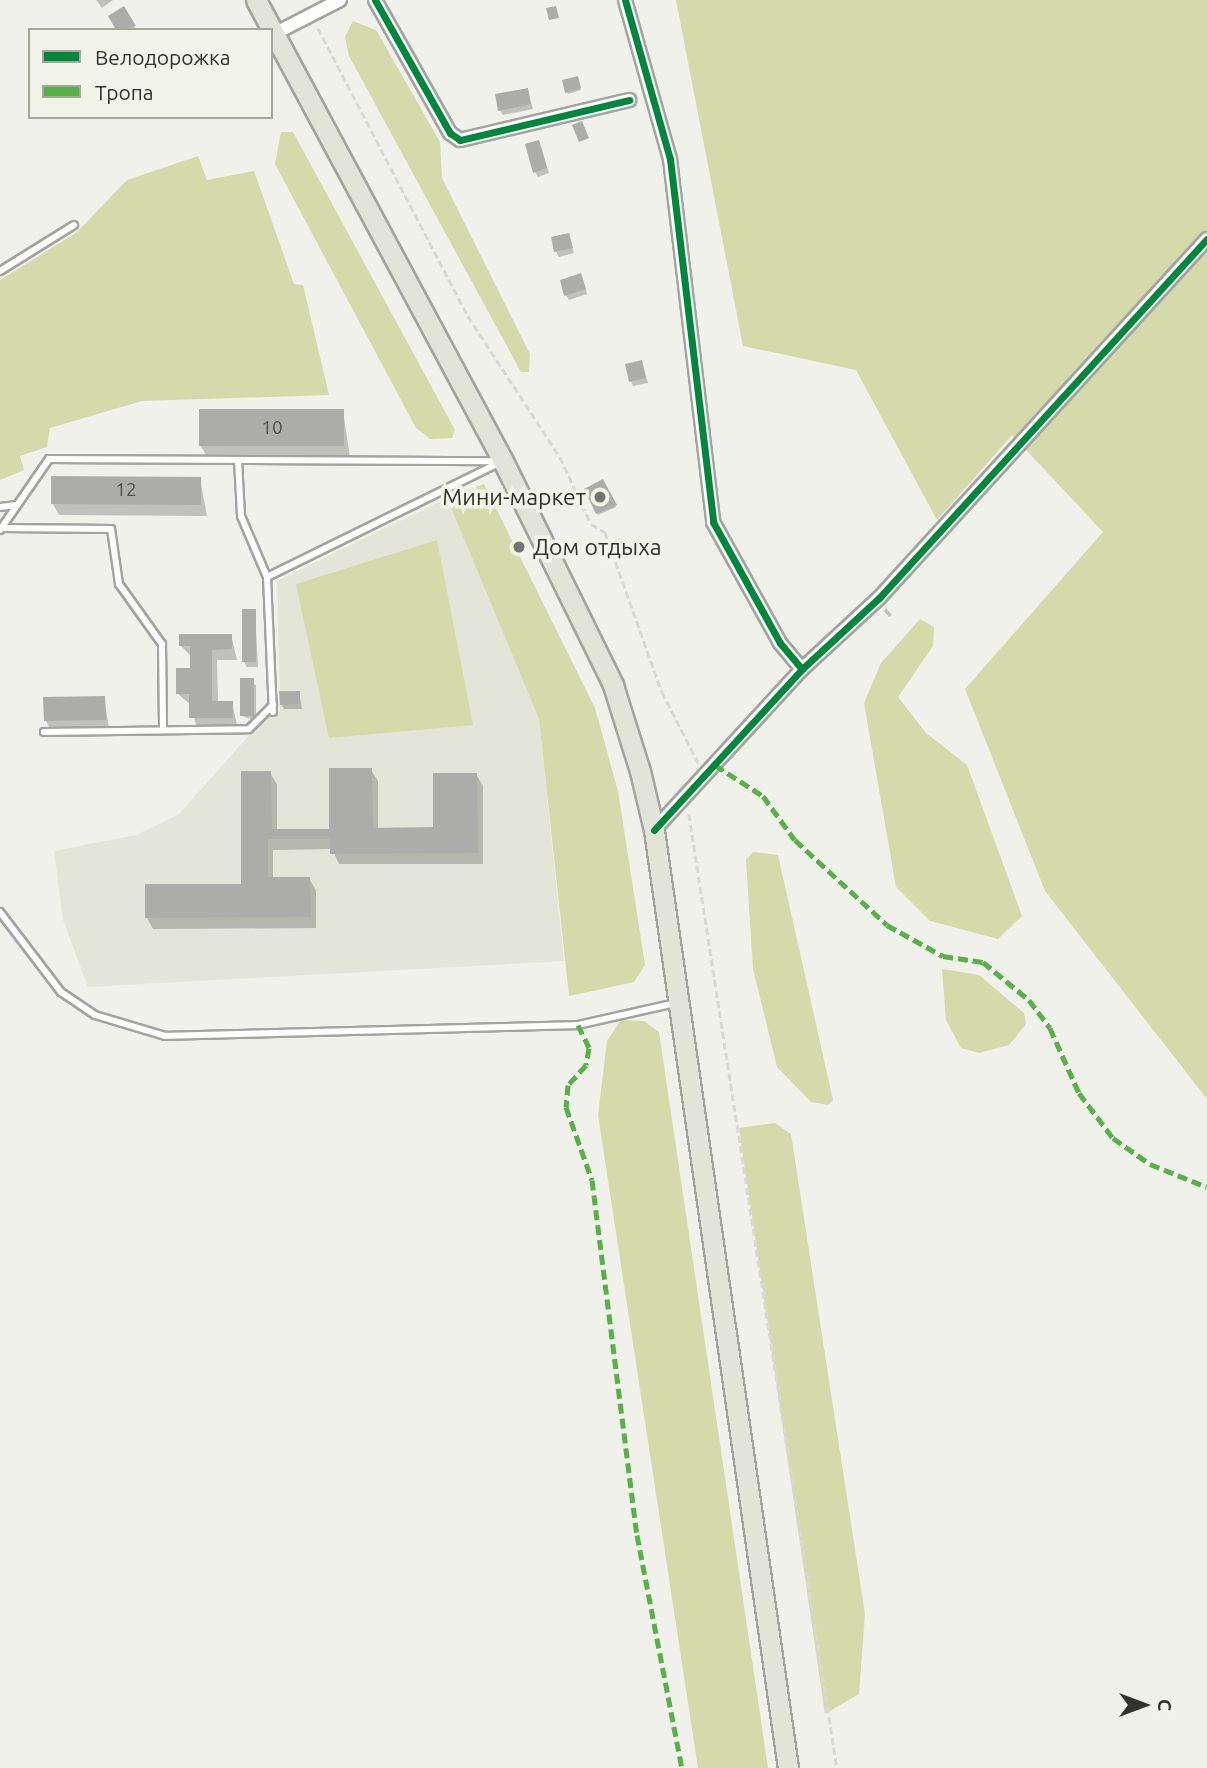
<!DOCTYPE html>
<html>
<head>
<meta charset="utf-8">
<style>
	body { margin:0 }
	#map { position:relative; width:1207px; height:1768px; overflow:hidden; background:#f0f1eb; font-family:Ubuntu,sans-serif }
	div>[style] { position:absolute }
	.built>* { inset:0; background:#e3e5d8 }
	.green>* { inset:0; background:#d5daab }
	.shadow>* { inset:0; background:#0003 }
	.building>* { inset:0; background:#acada8 }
	.path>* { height:2.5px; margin-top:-1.25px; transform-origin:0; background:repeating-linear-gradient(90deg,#d8d8d7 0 7px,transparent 0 10.5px) }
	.roads { filter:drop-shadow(2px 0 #a3a49f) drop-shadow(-2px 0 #a3a49f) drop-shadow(0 2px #a3a49f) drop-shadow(0 -2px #a3a49f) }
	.service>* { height:6px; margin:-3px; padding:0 3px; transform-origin:3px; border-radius:3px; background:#fdfdfc }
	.minor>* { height:12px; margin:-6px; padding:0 6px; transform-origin:6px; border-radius:6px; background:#fdfdfc }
	.primary>* { height:19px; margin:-9.5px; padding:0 9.5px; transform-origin:9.5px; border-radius:9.5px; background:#e2e3d9 }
	.quiet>* { height:5px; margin-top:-2.5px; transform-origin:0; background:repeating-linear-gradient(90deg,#56b246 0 10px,transparent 0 15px) }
	.cycleway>* { height:7px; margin:-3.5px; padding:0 3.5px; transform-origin:3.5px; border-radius:3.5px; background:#00873e }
	.dots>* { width:19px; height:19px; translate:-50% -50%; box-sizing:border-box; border:4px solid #f2f4e8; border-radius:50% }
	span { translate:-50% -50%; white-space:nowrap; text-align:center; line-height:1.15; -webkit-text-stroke:7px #f2f4e8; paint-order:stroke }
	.number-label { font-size:19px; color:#50514c }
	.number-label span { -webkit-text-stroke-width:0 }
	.poi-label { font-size:23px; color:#32322e }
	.right { translate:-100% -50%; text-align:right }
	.left { translate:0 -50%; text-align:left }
	.legend { position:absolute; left:28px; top:28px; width:245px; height:91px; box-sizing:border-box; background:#f2f4e8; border:2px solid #a5a69e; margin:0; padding:9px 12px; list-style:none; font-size:21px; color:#32322e }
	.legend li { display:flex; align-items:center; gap:14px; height:35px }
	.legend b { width:35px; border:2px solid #a5a69e }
	.north { position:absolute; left:1109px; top:1670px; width:70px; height:70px; -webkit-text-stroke:5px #f2f4e8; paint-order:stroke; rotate:90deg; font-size:19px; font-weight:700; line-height:28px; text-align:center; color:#32322e }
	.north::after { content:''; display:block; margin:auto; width:24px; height:32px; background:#32322e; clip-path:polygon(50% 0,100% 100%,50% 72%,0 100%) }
</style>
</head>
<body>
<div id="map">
	<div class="built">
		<div style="clip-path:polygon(447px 498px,539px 719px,564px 961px,88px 987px,63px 920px,54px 851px,136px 835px,179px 814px,269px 713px,280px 711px,277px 581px)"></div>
	</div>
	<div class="green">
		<div style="clip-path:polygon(676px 0,1207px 0,1207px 1099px,1045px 891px,965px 689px,1103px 532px,1012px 435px,937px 520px,856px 370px,743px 346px)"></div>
		<div style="clip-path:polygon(353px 21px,376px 30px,440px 142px,442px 178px,530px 354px,529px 372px,521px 372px,349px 56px,345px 37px)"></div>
		<div style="clip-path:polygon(281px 132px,293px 132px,455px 430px,452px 438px,430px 439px,416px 428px,275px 164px)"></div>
		<div style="clip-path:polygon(198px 156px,207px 180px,254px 171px,294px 284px,303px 285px,329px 395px,142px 401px,50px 428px,47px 447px,20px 456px,24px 470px,0 480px,0 280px,76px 233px,127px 180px)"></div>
		<div style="clip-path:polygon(484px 484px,595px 708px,618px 791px,645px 965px,634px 982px,569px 996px,539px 719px,447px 498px)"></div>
		<div style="clip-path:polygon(437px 540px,473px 725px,329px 738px,296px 584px)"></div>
		<div style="clip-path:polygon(920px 619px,934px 627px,933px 646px,898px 697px,926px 733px,967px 765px,1022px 916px,998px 939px,930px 921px,896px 887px,864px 703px,881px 663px)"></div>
		<div style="clip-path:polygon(753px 852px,778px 855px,833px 1100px,828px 1105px,811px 1102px,777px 1067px,753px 969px,746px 860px)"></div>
		<div style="clip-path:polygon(942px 969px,979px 975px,1024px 1013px,1026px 1024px,1009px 1045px,979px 1053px,961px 1048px,946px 1020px)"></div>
		<div style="clip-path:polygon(621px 1020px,644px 1021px,659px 1032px,768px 1768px,698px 1768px,598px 1115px,607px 1041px)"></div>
		<div style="clip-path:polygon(775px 1123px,791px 1134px,865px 1614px,859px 1694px,825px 1714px,739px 1128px)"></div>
	</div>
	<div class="shadow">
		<div style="clip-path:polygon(96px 0,113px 0,102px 8px)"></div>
		<div style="clip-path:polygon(124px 8px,136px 30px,118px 30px,110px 16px)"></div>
		<div style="clip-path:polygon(578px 80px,581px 90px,568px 94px,567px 92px)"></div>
		<div style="clip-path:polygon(527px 90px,533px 109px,503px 115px,500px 110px)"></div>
		<div style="clip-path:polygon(541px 147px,549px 173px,538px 177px,535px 172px)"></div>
		<div style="clip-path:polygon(568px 235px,574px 253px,559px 257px,556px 252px)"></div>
		<div style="clip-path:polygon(583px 280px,587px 294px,569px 300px,566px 295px)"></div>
		<div style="clip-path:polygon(641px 362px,648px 383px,633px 386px,631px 381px)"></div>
		<div style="clip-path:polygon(343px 411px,350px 457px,207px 457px,201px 446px)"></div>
		<div style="clip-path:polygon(200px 479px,207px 516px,59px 515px,53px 504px)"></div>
		<div style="clip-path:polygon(603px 482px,616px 507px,598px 515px,586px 490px)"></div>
		<div style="clip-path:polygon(886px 608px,892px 615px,889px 617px,884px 611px)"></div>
		<div style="clip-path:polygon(255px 611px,258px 667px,247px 667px,244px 662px)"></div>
		<div style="clip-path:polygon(231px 635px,237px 660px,217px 660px,218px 703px,232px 703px,238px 729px,197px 729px,191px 705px,178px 694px,192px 669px,192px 657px,181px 646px)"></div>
		<div style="clip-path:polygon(242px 679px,256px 685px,256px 721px,242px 716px)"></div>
		<div style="clip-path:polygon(299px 692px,302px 709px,284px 709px,281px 704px)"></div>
		<div style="clip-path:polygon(104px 698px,109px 728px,50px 729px,46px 721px)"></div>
		<div style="clip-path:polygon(371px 770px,378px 781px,378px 830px,435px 829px,476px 774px,483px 786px,483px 864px,339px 864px,332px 849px,273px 850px,273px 879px,309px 879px,316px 890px,316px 928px,153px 929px,147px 918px,243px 885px,270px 773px,277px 784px,277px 831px,331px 831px)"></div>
	</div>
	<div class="building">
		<div style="clip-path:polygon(124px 6px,136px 26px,116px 30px,108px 16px)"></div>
		<div style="clip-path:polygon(556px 6px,559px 18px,549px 20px,546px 8px)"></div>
		<div style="clip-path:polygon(578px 76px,581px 88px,565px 93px,562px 80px)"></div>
		<div style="clip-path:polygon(528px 88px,531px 104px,498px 111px,495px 94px)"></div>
		<div style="clip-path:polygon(582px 121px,589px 138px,579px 142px,572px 125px)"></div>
		<div style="clip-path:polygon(539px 140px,547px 168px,533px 173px,525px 144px)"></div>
		<div style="clip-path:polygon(569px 233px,573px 248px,554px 252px,551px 237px)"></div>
		<div style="clip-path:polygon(581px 273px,586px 289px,564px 296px,560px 280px)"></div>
		<div style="clip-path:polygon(642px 360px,646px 378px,629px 382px,625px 364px)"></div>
		<div style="clip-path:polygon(199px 409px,344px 409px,344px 446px,199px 446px)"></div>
		<div style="clip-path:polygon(51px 476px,201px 477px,201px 505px,51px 504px)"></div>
		<div style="clip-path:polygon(603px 479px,617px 505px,596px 514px,584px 489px)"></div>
		<div style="clip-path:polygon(242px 609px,256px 609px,256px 662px,242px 662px)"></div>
		<div style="clip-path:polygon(179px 634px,232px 634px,232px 649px,212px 650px,212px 701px,233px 701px,233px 718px,189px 718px,189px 694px,176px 694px,176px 668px,190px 668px,190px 646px,179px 646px)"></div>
		<div style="clip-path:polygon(240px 678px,254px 678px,254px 716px,240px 716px)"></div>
		<div style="clip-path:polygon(279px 691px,300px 691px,300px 704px,280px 705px)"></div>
		<div style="clip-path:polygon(105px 696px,106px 720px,44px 721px,43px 697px)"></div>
		<div style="clip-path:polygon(329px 768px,372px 768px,373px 828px,433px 827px,433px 773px,477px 773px,478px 853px,330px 854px,330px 839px,268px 839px,268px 877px,310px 877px,311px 917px,145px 918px,145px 884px,241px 884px,241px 771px,271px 771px,272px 829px,329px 829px)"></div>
	</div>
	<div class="path">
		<div style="left:318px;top:28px;width:325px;rotate:62.5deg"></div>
		<div style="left:468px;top:316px;width:168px;rotate:56.9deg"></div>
		<div style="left:560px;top:457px;width:74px;rotate:65.2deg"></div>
		<div style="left:591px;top:524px;width:16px;rotate:30deg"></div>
		<div style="left:605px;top:532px;width:170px;rotate:70.4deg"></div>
		<div style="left:662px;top:692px;width:81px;rotate:62.8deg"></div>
		<div style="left:689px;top:814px;width:965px;rotate:81.18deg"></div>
	</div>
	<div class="roads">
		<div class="service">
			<div style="left:0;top:271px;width:87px;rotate:-31.9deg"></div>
			<div style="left:238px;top:460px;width:56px;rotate:86.9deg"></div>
			<div style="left:241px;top:516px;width:66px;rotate:66.9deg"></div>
			<div style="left:267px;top:577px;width:261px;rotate:-26.2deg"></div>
			<div style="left:0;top:507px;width:17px;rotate:-7deg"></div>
			<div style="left:1px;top:528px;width:110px;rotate:0.5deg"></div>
			<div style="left:111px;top:529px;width:56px;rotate:81.7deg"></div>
			<div style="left:119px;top:584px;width:74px;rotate:54.4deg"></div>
			<div style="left:162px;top:644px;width:86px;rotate:89.3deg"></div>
			<div style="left:0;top:530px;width:86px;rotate:-55.4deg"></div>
			<div style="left:49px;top:459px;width:449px;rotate:0.3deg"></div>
			<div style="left:267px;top:577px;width:135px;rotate:87.5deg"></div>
			<div style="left:44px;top:732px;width:205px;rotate:-0.8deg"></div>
			<div style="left:249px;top:729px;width:34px;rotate:-45deg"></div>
			<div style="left:0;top:912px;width:101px;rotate:52.7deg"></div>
			<div style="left:61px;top:992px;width:41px;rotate:34.1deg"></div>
			<div style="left:95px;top:1015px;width:73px;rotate:16.7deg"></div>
			<div style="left:165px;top:1036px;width:413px;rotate:-1.5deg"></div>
			<div style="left:578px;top:1025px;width:100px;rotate:-12.7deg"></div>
		</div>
		<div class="minor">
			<div style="left:375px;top:0;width:153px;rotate:60.6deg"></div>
			<div style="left:450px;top:133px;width:12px;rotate:35deg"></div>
			<div style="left:460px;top:140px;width:174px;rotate:-13.3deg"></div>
			<div style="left:625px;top:0;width:165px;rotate:74.2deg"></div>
			<div style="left:670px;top:159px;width:366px;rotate:83.2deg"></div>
			<div style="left:713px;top:522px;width:138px;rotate:61deg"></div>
			<div style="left:780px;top:643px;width:34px;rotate:50deg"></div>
			<div style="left:274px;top:34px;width:74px;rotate:-27.3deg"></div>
			<div style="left:654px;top:830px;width:219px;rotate:-47.4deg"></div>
			<div style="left:802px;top:669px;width:105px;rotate:-42.7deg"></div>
			<div style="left:879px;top:598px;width:486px;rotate:-47.6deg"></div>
		</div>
		<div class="primary">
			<div style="left:256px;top:0;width:523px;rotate:61.82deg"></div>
			<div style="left:503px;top:461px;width:250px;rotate:63.8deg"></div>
			<div style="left:613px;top:685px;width:90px;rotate:72.6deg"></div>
			<div style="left:640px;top:771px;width:61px;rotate:76.7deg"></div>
			<div style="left:654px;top:830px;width:948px;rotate:81.87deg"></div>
		</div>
	</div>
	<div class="quiet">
		<div style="left:715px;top:765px;width:57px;rotate:32.9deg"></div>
		<div style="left:763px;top:796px;width:54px;rotate:54deg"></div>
		<div style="left:795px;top:840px;width:125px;rotate:42.7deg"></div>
		<div style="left:887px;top:925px;width:64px;rotate:29deg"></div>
		<div style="left:943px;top:956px;width:40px;rotate:8.5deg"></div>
		<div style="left:983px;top:962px;width:60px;rotate:39.6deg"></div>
		<div style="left:1029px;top:1000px;width:35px;rotate:53deg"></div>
		<div style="left:1050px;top:1028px;width:71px;rotate:66deg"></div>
		<div style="left:1079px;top:1093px;width:56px;rotate:52.9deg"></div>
		<div style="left:1113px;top:1138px;width:45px;rotate:35.1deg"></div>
		<div style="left:1150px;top:1164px;width:61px;rotate:22deg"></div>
		<div style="left:578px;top:1025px;width:25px;rotate:64deg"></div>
		<div style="left:589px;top:1048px;width:17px;rotate:100deg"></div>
		<div style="left:586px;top:1065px;width:27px;rotate:132deg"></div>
		<div style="left:568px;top:1085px;width:22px;rotate:95deg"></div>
		<div style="left:566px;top:1107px;width:77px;rotate:70.4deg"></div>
		<div style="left:592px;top:1180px;width:358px;rotate:82.8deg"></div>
		<div style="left:637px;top:1535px;width:237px;rotate:79.1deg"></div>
	</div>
	<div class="cycleway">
		<div style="left:375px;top:0;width:153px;rotate:60.6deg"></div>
		<div style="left:450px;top:133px;width:12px;rotate:35deg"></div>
		<div style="left:460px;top:140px;width:174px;rotate:-13.3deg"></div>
		<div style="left:625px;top:0;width:165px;rotate:74.2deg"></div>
		<div style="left:670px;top:159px;width:366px;rotate:83.2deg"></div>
		<div style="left:713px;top:522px;width:138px;rotate:61deg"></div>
		<div style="left:780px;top:643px;width:34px;rotate:50deg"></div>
		<div style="left:654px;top:830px;width:219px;rotate:-47.4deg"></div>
		<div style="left:802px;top:669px;width:105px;rotate:-42.7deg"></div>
		<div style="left:879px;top:598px;width:486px;rotate:-47.6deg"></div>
	</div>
	<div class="dots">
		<div style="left:600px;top:497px;background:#747570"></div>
		<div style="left:519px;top:547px;background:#747570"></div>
	</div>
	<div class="number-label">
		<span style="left:272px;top:428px">10</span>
		<span style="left:126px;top:490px">12</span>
	</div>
	<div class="poi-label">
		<span class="right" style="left:586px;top:497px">Мини-маркет</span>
		<span class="left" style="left:533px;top:547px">Дом отдыха</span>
	</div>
	<ul class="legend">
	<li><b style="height:9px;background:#00873e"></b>Велодорожка</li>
	<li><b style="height:9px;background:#56b246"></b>Тропа</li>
	</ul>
	<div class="north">С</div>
</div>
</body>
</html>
